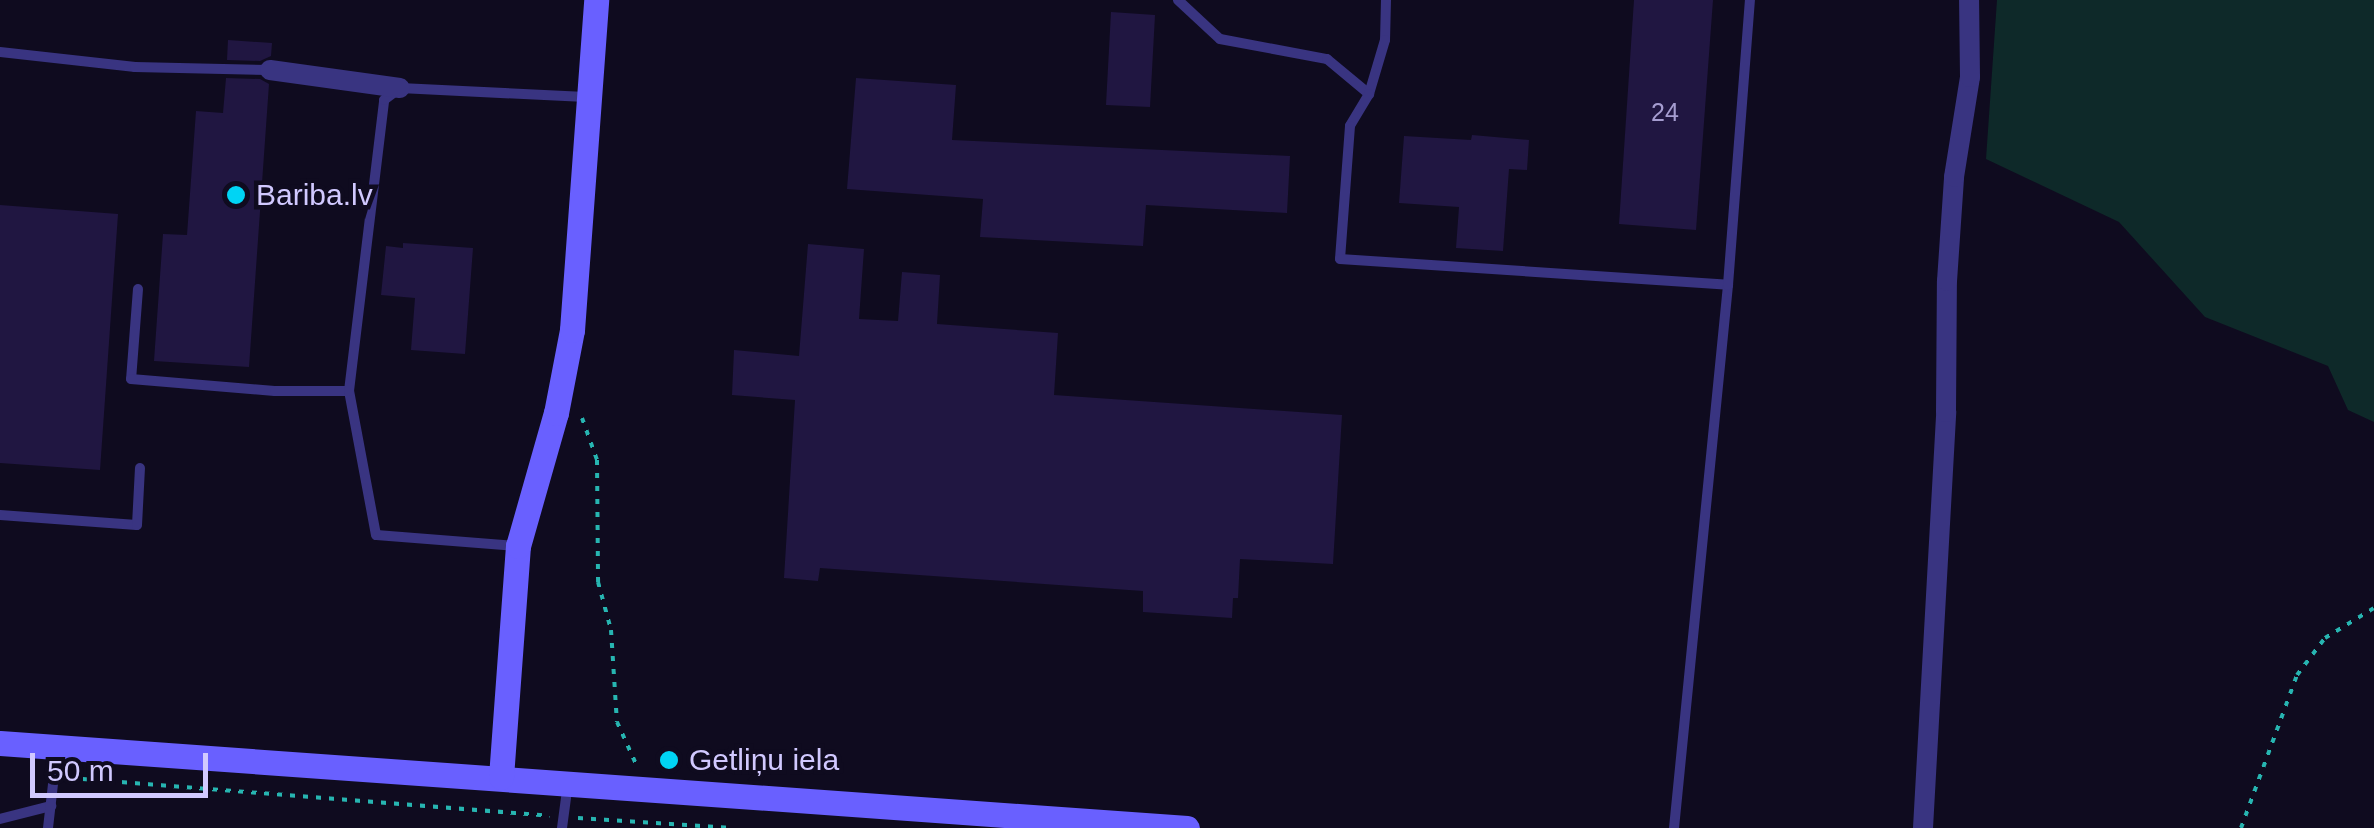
<!DOCTYPE html>
<html>
<head>
<meta charset="utf-8">
<style>
	body { margin:0 }
	#map { position:relative; width:2374px; height:828px; overflow:hidden; background:#0f0b1f; font-family:Arial,sans-serif }
	div>[style] { position:absolute }
	.green>* { inset:0; background:#0e2929 }
	.building>* { inset:0; background:#201641 }
	.path>* { height:4px; margin-top:-2px; transform-origin:0; background:repeating-linear-gradient(90deg,#27b5b1 0 5px,transparent 0 13px) }
	.lane>* { height:10px; margin:-5px; padding:0 5px; transform-origin:5px; border-radius:5px; background:#393481 }
	.street>* { height:20px; margin:-10px; padding:0 10px; transform-origin:10px; border-radius:10px; background:#393481 }
	.secondary>* { height:25px; margin:-12.5px; padding:0 12.5px; transform-origin:12.5px; border-radius:12.5px; background:#6960ff }
	.dots>* { width:28px; height:28px; translate:-50% -50%; box-sizing:border-box; border:5px solid #0f0b1f; border-radius:50% }
	span { translate:-50% -50%; white-space:nowrap; text-align:center; line-height:1.15; -webkit-text-stroke:9px #0f0b1f; paint-order:stroke }
	.number-label { font-size:25px; color:#a59cd0 }
	.number-label span { -webkit-text-stroke-width:0 }
	.poi-label { font-size:30px; color:#d1c9ff }
	.left { translate:0 -50%; text-align:left }
	.scale { position:absolute; left:30px; top:753px; width:178px; height:45px; box-sizing:border-box; border:5px solid #d1c9ff; border-top:0; padding-left:12px; font-size:30px; line-height:35px; white-space:nowrap; color:#d1c9ff; -webkit-text-stroke:8px #0f0b1f; paint-order:stroke }
</style>
</head>
<body>
<div id="map">
	<div class="green">
		<div style="clip-path:polygon(1997px 0,2374px 0,2374px 422px,2348px 410px,2328px 366px,2205px 317px,2119px 222px,1986px 159px)"></div>
	</div>
	<div class="building">
		<div style="clip-path:polygon(1634px 0,1713px 0,1696px 230px,1619px 224px)"></div>
		<div style="clip-path:polygon(1111px 12px,1155px 15px,1150px 107px,1106px 105px)"></div>
		<div style="clip-path:polygon(228px 40px,272px 43px,271px 56px,260px 61px,227px 60px)"></div>
		<div style="clip-path:polygon(226px 78px,260px 79px,269px 84px,249px 367px,154px 361px,163px 234px,187px 235px,196px 111px,223px 113px)"></div>
		<div style="clip-path:polygon(856px 78px,956px 85px,952px 140px,1290px 156px,1287px 213px,1146px 205px,1143px 246px,980px 237px,983px 199px,847px 189px)"></div>
		<div style="clip-path:polygon(1472px 135px,1529px 140px,1527px 170px,1509px 169px,1503px 251px,1456px 248px,1459px 207px,1399px 203px,1404px 136px,1471px 140px)"></div>
		<div style="clip-path:polygon(0 205px,118px 214px,100px 470px,0 463px)"></div>
		<div style="clip-path:polygon(403px 243px,473px 248px,465px 354px,411px 350px,415px 298px,381px 295px,386px 246px,403px 248px)"></div>
		<div style="clip-path:polygon(808px 244px,864px 249px,859px 319px,898px 321px,902px 272px,940px 275px,937px 324px,1058px 333px,1054px 395px,1342px 415px,1333px 564px,1240px 559px,1238px 598px,1233px 598px,1232px 618px,1143px 612px,1143px 591px,820px 568px,818px 581px,784px 578px,795px 400px,732px 395px,734px 350px,799px 356px)"></div>
	</div>
	<div class="path">
		<div style="left:582px;top:418px;width:45px;rotate:70.3deg"></div>
		<div style="left:597px;top:460px;width:122px;rotate:89.5deg"></div>
		<div style="left:598px;top:582px;width:50px;rotate:74.8deg"></div>
		<div style="left:611px;top:630px;width:92px;rotate:86.3deg"></div>
		<div style="left:617px;top:722px;width:46px;rotate:65.7deg"></div>
		<div style="left:70px;top:778px;width:481px;rotate:4.5deg"></div>
		<div style="left:578px;top:818px;width:155px;rotate:3.7deg"></div>
		<div style="left:2241px;top:828px;width:163px;rotate:-69.9deg"></div>
		<div style="left:2297px;top:675px;width:46px;rotate:-52.9deg"></div>
		<div style="left:2325px;top:638px;width:57px;rotate:-31.5deg"></div>
	</div>
	<div class="lane">
		<div style="left:1178px;top:0;width:57px;rotate:42.9deg"></div>
		<div style="left:1220px;top:39px;width:109px;rotate:10.6deg"></div>
		<div style="left:1327px;top:59px;width:55px;rotate:39.8deg"></div>
		<div style="left:1386px;top:0;width:40px;rotate:91.4deg"></div>
		<div style="left:1385px;top:40px;width:56px;rotate:106.5deg"></div>
		<div style="left:1369px;top:94px;width:37px;rotate:121deg"></div>
		<div style="left:1350px;top:126px;width:133px;rotate:94.3deg"></div>
		<div style="left:1340px;top:259px;width:389px;rotate:3.8deg"></div>
		<div style="left:0;top:52px;width:136px;rotate:6.3deg"></div>
		<div style="left:135px;top:67px;width:135px;rotate:1.3deg"></div>
		<div style="left:138px;top:289px;width:90px;rotate:94.4deg"></div>
		<div style="left:131px;top:379px;width:144px;rotate:4.8deg"></div>
		<div style="left:275px;top:391px;width:74px"></div>
		<div style="left:0;top:515px;width:137px;rotate:4.2deg"></div>
		<div style="left:137px;top:525px;width:57px;rotate:-87deg"></div>
		<div style="left:517px;top:546px;width:141px;rotate:-175.5deg"></div>
		<div style="left:376px;top:535px;width:147px;rotate:-100.6deg"></div>
		<div style="left:349px;top:391px;width:293px;rotate:-83.1deg"></div>
		<div style="left:384px;top:100px;width:20px;rotate:-37deg"></div>
		<div style="left:400px;top:88px;width:186px;rotate:2.8deg"></div>
		<div style="left:0;top:819px;width:53px;rotate:-14.3deg"></div>
		<div style="left:48px;top:828px;width:80px;rotate:-83.5deg"></div>
		<div style="left:562px;top:828px;width:45px;rotate:-82.4deg"></div>
		<div style="left:1674px;top:828px;width:546px;rotate:-84.32deg"></div>
		<div style="left:1728px;top:285px;width:286px;rotate:-85.6deg"></div>
	</div>
	<div class="street">
		<div style="left:270px;top:70px;width:131px;rotate:7.9deg"></div>
		<div style="left:1923px;top:828px;width:417px;rotate:-86.8deg"></div>
		<div style="left:1946px;top:412px;width:131px;rotate:-89.6deg"></div>
		<div style="left:1947px;top:281px;width:104px;rotate:-86.1deg"></div>
		<div style="left:1954px;top:177px;width:101px;rotate:-80.9deg"></div>
		<div style="left:1970px;top:77px;width:77px;rotate:-90.7deg"></div>
	</div>
	<div class="secondary">
		<div style="left:0;top:743px;width:1190px;rotate:4.1deg"></div>
		<div style="left:501px;top:777px;width:232px;rotate:-85.8deg"></div>
		<div style="left:518px;top:546px;width:138px;rotate:-74.1deg"></div>
		<div style="left:556px;top:413px;width:85px;rotate:-79.1deg"></div>
		<div style="left:572px;top:330px;width:331px;rotate:-85.8deg"></div>
	</div>
	<div class="dots">
		<div style="left:236px;top:195px;background:#00d4f4"></div>
		<div style="left:669px;top:760px;background:#00d4f4"></div>
	</div>
	<div class="number-label">
		<span style="left:1665px;top:112px">24</span>
	</div>
	<div class="poi-label">
		<span class="left" style="left:256px;top:195px">Bariba.lv</span>
		<span class="left" style="left:689px;top:760px">Getliņu iela</span>
	</div>
	<div class="scale">50 m</div>
</div>
</body>
</html>
